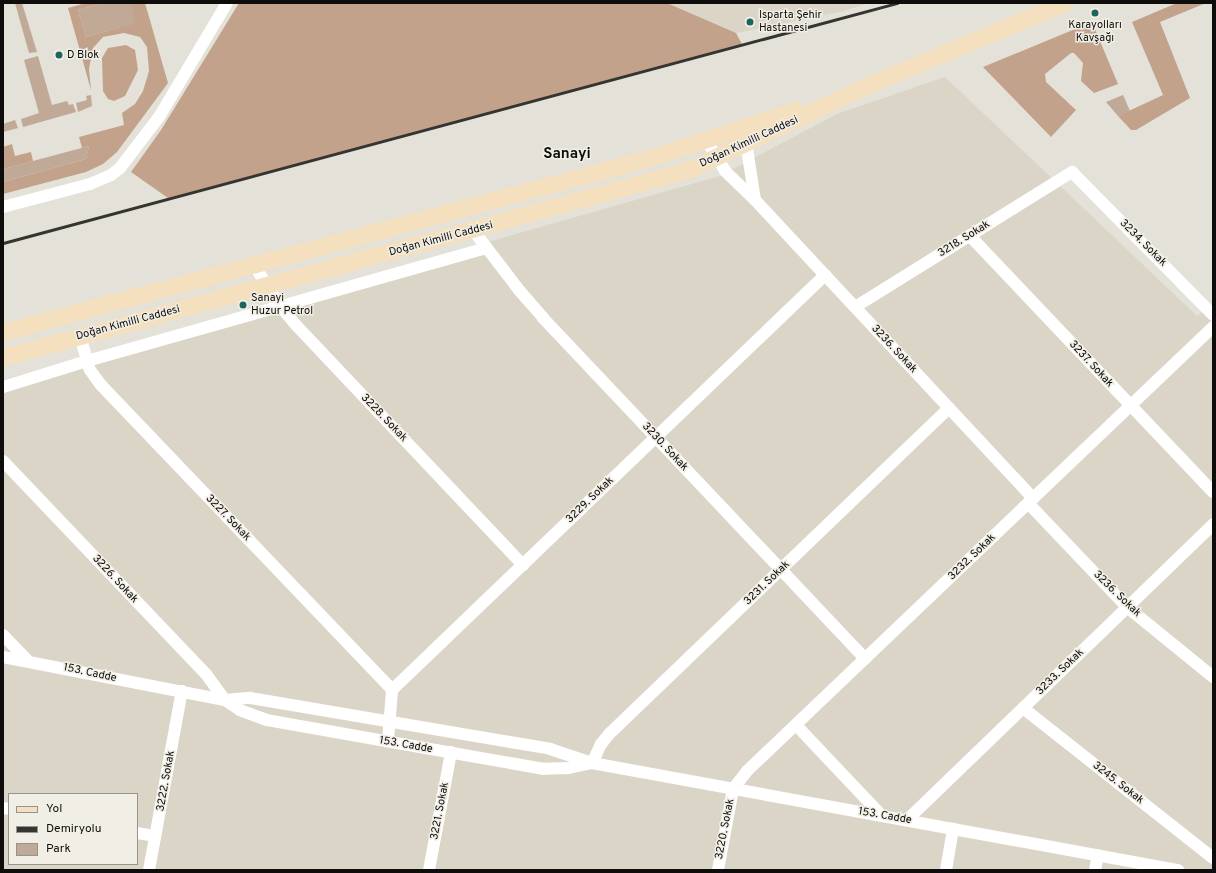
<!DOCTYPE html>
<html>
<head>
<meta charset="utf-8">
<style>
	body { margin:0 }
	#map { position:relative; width:1216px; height:873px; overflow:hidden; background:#e3e1d8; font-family:Overpass,sans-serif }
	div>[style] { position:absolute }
	.built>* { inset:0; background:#dad5c6 }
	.green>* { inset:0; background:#c1a998 }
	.forest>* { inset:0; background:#c3a28b }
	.minor>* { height:12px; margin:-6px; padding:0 6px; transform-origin:6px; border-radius:6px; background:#fff }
	.secondary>* { height:17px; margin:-8.5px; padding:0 8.5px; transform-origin:8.5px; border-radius:8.5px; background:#f4e0bf }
	.rail>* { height:3px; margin:-1.5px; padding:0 1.5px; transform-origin:1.5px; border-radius:1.5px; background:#363431 }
	.dots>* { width:11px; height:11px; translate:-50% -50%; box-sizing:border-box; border:2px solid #f0eee5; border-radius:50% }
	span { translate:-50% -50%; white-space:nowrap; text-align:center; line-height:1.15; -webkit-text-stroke:3px #f0eee5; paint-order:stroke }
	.poi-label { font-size:11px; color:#0e0d0b }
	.left { translate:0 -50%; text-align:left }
	.street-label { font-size:11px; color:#0e0d0b }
	.district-label { font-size:15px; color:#0e0d0b; font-weight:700 }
	.frame { position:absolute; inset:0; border:4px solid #0e0d0b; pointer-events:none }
	.legend { position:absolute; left:8px; top:793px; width:130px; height:72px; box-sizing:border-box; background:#f0eee5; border:1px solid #96948e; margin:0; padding:5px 7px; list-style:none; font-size:12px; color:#0e0d0b }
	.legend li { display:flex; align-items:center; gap:8px; height:20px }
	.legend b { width:20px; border:1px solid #96948e }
</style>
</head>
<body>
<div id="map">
	<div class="built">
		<div style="clip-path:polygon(667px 3px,868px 3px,844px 11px,736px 33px)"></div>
		<div style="clip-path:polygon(evenodd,945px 77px,1197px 316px,1213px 304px,1213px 870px,3px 870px,3px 380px,720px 176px,837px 114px,945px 77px,9px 794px,137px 794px,137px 864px,9px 864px,9px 794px)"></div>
	</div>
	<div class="green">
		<div style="clip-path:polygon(15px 3px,22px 3px,37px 52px,29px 53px)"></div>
		<div style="clip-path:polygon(102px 3px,130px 3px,136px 23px,86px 37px,78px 10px)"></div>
		<div style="clip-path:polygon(38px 56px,52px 105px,67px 101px,69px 105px,73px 104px,76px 112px,23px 127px,21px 119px,39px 113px,24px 60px)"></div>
		<div style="clip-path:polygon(91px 95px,92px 106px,78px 112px,76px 103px,87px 100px,86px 96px)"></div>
		<div style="clip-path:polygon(1123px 95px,1130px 111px,1118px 116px,1106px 102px)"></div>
		<div style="clip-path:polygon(15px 120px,18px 128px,3px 132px,3px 124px)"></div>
		<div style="clip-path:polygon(89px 146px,86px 159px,3px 182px,3px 169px)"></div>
	</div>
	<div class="forest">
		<div style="clip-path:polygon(86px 3px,102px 3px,78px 10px,86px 37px,135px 23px,130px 3px,145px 3px,168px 83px,117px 152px,103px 164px,86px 172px,3px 194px,3px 182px,86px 159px,89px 146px,82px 148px,79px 137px,124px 125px,122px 113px,135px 104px,143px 91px,149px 71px,147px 47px,140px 37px,124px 33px,103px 37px,93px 48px,89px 69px,91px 90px,68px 8px)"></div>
		<div style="clip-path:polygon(239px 3px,667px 3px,736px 33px,743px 46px,168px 198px,131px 172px,161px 130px)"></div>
		<div style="clip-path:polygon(1177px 3px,1206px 3px,1160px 22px,1190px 98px,1136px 130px,1131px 130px,1118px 116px,1163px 95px,1132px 22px)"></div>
		<div style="clip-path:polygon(1092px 22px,1118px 84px,1094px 93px,1081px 81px,1083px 63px,1074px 53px,1071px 53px,1045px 74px,1046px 82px,1076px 110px,1051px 137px,983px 67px)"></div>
		<div style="clip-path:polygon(126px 45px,135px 50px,138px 70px,125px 96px,114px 101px,108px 99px,103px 91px,102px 58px,108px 48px)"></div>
		<div style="clip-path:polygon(12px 144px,15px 156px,31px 152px,33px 161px,3px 169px,3px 147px)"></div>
	</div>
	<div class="minor">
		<div style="left:706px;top:140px;width:36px;rotate:58deg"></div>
		<div style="left:725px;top:171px;width:42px;rotate:44deg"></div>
		<div style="left:755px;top:200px;width:65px;rotate:-98.9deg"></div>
		<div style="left:755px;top:200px;width:408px;rotate:47deg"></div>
		<div style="left:3px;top:207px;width:90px;rotate:-14.8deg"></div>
		<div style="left:90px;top:184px;width:23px;rotate:-23deg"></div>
		<div style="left:111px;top:175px;width:11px;rotate:-38deg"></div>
		<div style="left:120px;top:168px;width:64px;rotate:-52.6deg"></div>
		<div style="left:159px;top:117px;width:133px;rotate:-59.2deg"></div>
		<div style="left:473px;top:230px;width:76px;rotate:52.5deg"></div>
		<div style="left:519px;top:290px;width:37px;rotate:49deg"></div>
		<div style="left:543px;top:318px;width:469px;rotate:46.6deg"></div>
		<div style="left:970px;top:236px;width:353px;rotate:46.5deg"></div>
		<div style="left:254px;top:265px;width:49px;rotate:57.6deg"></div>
		<div style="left:280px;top:306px;width:23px;rotate:50deg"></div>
		<div style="left:295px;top:324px;width:332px;rotate:46.6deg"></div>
		<div style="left:855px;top:307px;width:256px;rotate:-31.9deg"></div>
		<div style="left:1072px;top:172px;width:201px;rotate:45.4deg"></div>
		<div style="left:80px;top:336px;width:35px;rotate:74deg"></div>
		<div style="left:90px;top:370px;width:19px;rotate:54deg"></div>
		<div style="left:101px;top:385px;width:422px;rotate:46.3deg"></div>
		<div style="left:3px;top:387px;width:88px;rotate:-17.2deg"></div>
		<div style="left:87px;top:361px;width:415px;rotate:-15.8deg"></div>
		<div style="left:949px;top:408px;width:470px;rotate:136.2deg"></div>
		<div style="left:610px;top:733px;width:14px;rotate:129deg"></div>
		<div style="left:601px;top:744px;width:21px;rotate:115deg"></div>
		<div style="left:592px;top:763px;width:596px;rotate:10.35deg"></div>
		<div style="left:3px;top:461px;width:294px;rotate:46.4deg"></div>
		<div style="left:206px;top:674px;width:32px;rotate:54deg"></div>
		<div style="left:1028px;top:503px;width:144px;rotate:46.4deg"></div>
		<div style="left:1127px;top:607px;width:111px;rotate:39.1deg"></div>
		<div style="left:3px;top:635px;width:35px;rotate:46deg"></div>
		<div style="left:3px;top:657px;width:226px;rotate:11deg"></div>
		<div style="left:250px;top:698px;width:304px;rotate:9.6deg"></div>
		<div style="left:550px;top:749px;width:44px;rotate:18.4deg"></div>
		<div style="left:592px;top:763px;width:25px;rotate:168deg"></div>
		<div style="left:568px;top:768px;width:24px;rotate:178deg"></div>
		<div style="left:544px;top:769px;width:281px;rotate:-170deg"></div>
		<div style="left:267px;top:720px;width:29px;rotate:-160deg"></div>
		<div style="left:240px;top:710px;width:18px;rotate:-146deg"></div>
		<div style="left:225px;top:700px;width:25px;rotate:-5deg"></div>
		<div style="left:1023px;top:708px;width:242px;rotate:38.3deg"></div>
		<div style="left:796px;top:725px;width:125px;rotate:46.6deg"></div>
		<div style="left:388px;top:741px;width:51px;rotate:-85.5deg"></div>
		<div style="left:392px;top:690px;width:600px;rotate:-43.78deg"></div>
		<div style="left:3px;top:808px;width:6px;rotate:9deg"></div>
		<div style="left:907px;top:820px;width:426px;rotate:-44deg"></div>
		<div style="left:137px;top:833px;width:18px;rotate:9deg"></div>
		<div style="left:149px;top:870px;width:182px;rotate:-79.6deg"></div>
		<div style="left:429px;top:870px;width:120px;rotate:-79.4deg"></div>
		<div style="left:718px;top:870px;width:82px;rotate:-79.5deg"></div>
		<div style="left:733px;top:789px;width:23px;rotate:-52deg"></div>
		<div style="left:747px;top:771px;width:644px;rotate:-43.62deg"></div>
		<div style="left:946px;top:870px;width:42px;rotate:-80.3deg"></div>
		<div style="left:1095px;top:870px;width:15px;rotate:-79deg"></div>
	</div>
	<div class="secondary">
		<div style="left:3px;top:332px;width:666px;rotate:-15.06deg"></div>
		<div style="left:646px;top:159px;width:158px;rotate:-18.1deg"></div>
		<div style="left:3px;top:357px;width:710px;rotate:-15.27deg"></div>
		<div style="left:688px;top:170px;width:197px;rotate:-25.3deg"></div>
		<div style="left:866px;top:86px;width:214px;rotate:-22.8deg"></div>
	</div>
	<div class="rail">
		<div style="left:3px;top:243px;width:926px;rotate:-15.03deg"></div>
	</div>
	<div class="dots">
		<div style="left:1095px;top:13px;background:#1b665f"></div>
		<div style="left:750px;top:22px;background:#1b665f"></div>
		<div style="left:59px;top:55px;background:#1b665f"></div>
		<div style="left:243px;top:305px;background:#1b665f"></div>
	</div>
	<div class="poi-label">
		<span class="left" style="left:759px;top:22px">Isparta Şehir<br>Hastanesi</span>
		<span style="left:1095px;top:32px">Karayolları<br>Kavşağı</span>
		<span class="left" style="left:67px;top:55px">D Blok</span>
		<span class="left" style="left:251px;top:305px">Sanayi<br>Huzur Petrol</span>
	</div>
	<div class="street-label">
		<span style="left:749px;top:142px;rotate:-25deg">Doğan Kimilli Caddesi</span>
		<span style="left:441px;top:239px;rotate:-15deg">Doğan Kimilli Caddesi</span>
		<span style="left:964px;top:239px;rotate:-32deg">3218. Sokak</span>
		<span style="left:1143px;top:243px;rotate:45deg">3234. Sokak</span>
		<span style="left:128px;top:323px;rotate:-15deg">Doğan Kimilli Caddesi</span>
		<span style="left:894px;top:349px;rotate:47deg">3236. Sokak</span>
		<span style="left:1091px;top:364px;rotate:47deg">3237. Sokak</span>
		<span style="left:384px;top:418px;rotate:46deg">3228. Sokak</span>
		<span style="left:665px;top:447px;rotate:47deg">3230. Sokak</span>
		<span style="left:590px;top:500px;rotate:-44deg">3229. Sokak</span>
		<span style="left:228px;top:518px;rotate:46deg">3227. Sokak</span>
		<span style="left:972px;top:557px;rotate:-44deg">3232. Sokak</span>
		<span style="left:115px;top:579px;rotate:47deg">3226. Sokak</span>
		<span style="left:767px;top:583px;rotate:-44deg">3231. Sokak</span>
		<span style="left:1117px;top:594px;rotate:44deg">3236. Sokak</span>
		<span style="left:1060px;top:672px;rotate:-44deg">3233. Sokak</span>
		<span style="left:90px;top:673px;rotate:12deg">153. Cadde</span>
		<span style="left:406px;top:745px;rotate:10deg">153. Cadde</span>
		<span style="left:166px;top:781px;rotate:-80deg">3222. Sokak</span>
		<span style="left:1118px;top:783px;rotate:38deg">3245. Sokak</span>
		<span style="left:440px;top:811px;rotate:-79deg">3221. Sokak</span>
		<span style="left:885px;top:816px;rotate:10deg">153. Cadde</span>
		<span style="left:725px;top:829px;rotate:-79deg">3220. Sokak</span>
	</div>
	<div class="district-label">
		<span style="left:567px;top:155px">Sanayi</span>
	</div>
	<div class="frame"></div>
	<ul class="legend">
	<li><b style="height:5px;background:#f4e0bf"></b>Yol</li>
	<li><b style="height:5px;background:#363431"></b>Demiryolu</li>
	<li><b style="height:11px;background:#c1a998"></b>Park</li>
	</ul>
</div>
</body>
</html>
